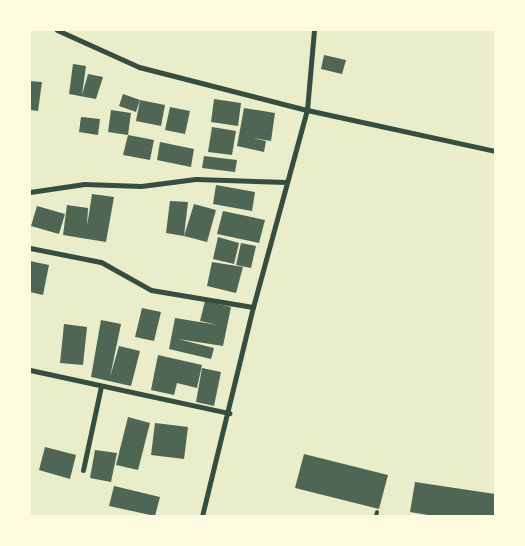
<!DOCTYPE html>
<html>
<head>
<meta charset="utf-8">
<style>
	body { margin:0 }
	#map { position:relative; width:525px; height:546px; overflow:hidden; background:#e9edc9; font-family:"Fira Sans",sans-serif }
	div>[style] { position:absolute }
	.building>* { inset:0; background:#4f6655 }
	.service>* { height:4px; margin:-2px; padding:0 2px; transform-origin:2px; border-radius:2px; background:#344e41 }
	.minor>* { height:5px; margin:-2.5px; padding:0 2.5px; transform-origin:2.5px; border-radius:2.5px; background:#344e41 }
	span { translate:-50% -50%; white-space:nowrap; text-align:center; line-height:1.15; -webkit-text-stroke:4px #fefae0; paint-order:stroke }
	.frame { position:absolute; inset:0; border:31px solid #fefae0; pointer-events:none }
</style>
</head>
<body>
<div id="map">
	<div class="building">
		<div style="clip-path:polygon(324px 55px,346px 60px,342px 74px,321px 69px)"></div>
		<div style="clip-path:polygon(73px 64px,86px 66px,82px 95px,88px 74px,103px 77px,96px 99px,69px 94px)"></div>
		<div style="clip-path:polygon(30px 81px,42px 82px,38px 111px,30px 110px)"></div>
		<div style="clip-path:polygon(123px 94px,140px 100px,136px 112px,119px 106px)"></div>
		<div style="clip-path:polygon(214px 99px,241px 103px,238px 126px,211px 122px)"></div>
		<div style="clip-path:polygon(140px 100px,165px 105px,161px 126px,136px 121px)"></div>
		<div style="clip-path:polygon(170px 107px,190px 111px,185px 134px,165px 130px)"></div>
		<div style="clip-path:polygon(244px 108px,275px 113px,271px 141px,252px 138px,266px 141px,264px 152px,237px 146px)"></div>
		<div style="clip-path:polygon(111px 110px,131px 113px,128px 135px,154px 140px,150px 160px,123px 155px,128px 135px,108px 132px)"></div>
		<div style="clip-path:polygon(81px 117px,100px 119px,98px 135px,79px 132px)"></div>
		<div style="clip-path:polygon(212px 127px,236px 131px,232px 155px,208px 152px)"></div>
		<div style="clip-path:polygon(160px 142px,194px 149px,191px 167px,157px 160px)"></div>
		<div style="clip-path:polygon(204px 156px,237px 160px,235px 172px,202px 168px)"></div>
		<div style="clip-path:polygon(216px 185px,255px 192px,252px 211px,213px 204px)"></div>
		<div style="clip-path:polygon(92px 194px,114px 197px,106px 242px,63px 235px,67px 205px,88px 208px,87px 226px)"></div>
		<div style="clip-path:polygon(170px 201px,188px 202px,184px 236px,166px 233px)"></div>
		<div style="clip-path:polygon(194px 204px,216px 210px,207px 242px,184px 236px)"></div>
		<div style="clip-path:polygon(37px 206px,65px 214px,59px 234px,31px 226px)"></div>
		<div style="clip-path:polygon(223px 211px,265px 220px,259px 243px,217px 234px)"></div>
		<div style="clip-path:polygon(218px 237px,239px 243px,234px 264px,213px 259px)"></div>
		<div style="clip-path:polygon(241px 243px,256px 246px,251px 268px,236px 265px)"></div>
		<div style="clip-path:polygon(30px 261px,49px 265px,43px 295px,30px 292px)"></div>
		<div style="clip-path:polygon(212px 262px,243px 267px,236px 293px,207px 286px)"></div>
		<div style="clip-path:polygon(205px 301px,231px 307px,223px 346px,178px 339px,214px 348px,211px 359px,169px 349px,175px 318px,218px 325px,200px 321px)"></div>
		<div style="clip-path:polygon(142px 308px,161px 312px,154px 341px,135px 337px)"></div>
		<div style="clip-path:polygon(101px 320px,121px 324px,110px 377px,119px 346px,140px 351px,131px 386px,91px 377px)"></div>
		<div style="clip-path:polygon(64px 324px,87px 327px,83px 365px,60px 363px)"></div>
		<div style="clip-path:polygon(158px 355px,202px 365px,197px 388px,177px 383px,174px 395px,151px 390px)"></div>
		<div style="clip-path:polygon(202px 368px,221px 372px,214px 406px,196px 402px)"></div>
		<div style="clip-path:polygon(128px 417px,150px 423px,138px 470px,116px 465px)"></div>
		<div style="clip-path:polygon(155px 423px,188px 427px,184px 459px,151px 455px)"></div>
		<div style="clip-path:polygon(45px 447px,76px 455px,70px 479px,39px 470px)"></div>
		<div style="clip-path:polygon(95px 450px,117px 453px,111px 482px,90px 478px)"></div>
		<div style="clip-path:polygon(304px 454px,388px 475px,379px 509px,295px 488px)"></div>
		<div style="clip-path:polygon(415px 482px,495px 494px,495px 516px,434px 516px,410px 512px)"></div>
		<div style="clip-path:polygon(114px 486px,160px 497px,155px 516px,109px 506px)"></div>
	</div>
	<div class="service">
		<div style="left:376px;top:516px;width:4px;rotate:-76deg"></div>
	</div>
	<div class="minor">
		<div style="left:57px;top:30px;width:90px;rotate:24.3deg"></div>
		<div style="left:139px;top:67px;width:173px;rotate:14.4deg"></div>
		<div style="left:307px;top:110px;width:192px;rotate:12.3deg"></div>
		<div style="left:30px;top:192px;width:55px;rotate:-8.4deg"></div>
		<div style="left:84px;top:184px;width:57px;rotate:2deg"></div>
		<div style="left:141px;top:186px;width:55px;rotate:-7.3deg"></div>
		<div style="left:196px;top:179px;width:91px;rotate:1.9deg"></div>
		<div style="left:30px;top:248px;width:72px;rotate:11.2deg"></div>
		<div style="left:101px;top:262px;width:57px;rotate:29.2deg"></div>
		<div style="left:151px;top:290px;width:103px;rotate:9.5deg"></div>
		<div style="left:30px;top:370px;width:204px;rotate:12.2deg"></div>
		<div style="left:83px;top:470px;width:86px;rotate:-77.9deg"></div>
		<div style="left:202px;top:516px;width:215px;rotate:-76.3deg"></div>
		<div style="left:253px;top:307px;width:204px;rotate:-74.7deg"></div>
		<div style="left:307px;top:110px;width:80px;rotate:-85deg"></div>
	</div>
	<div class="frame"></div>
</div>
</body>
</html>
